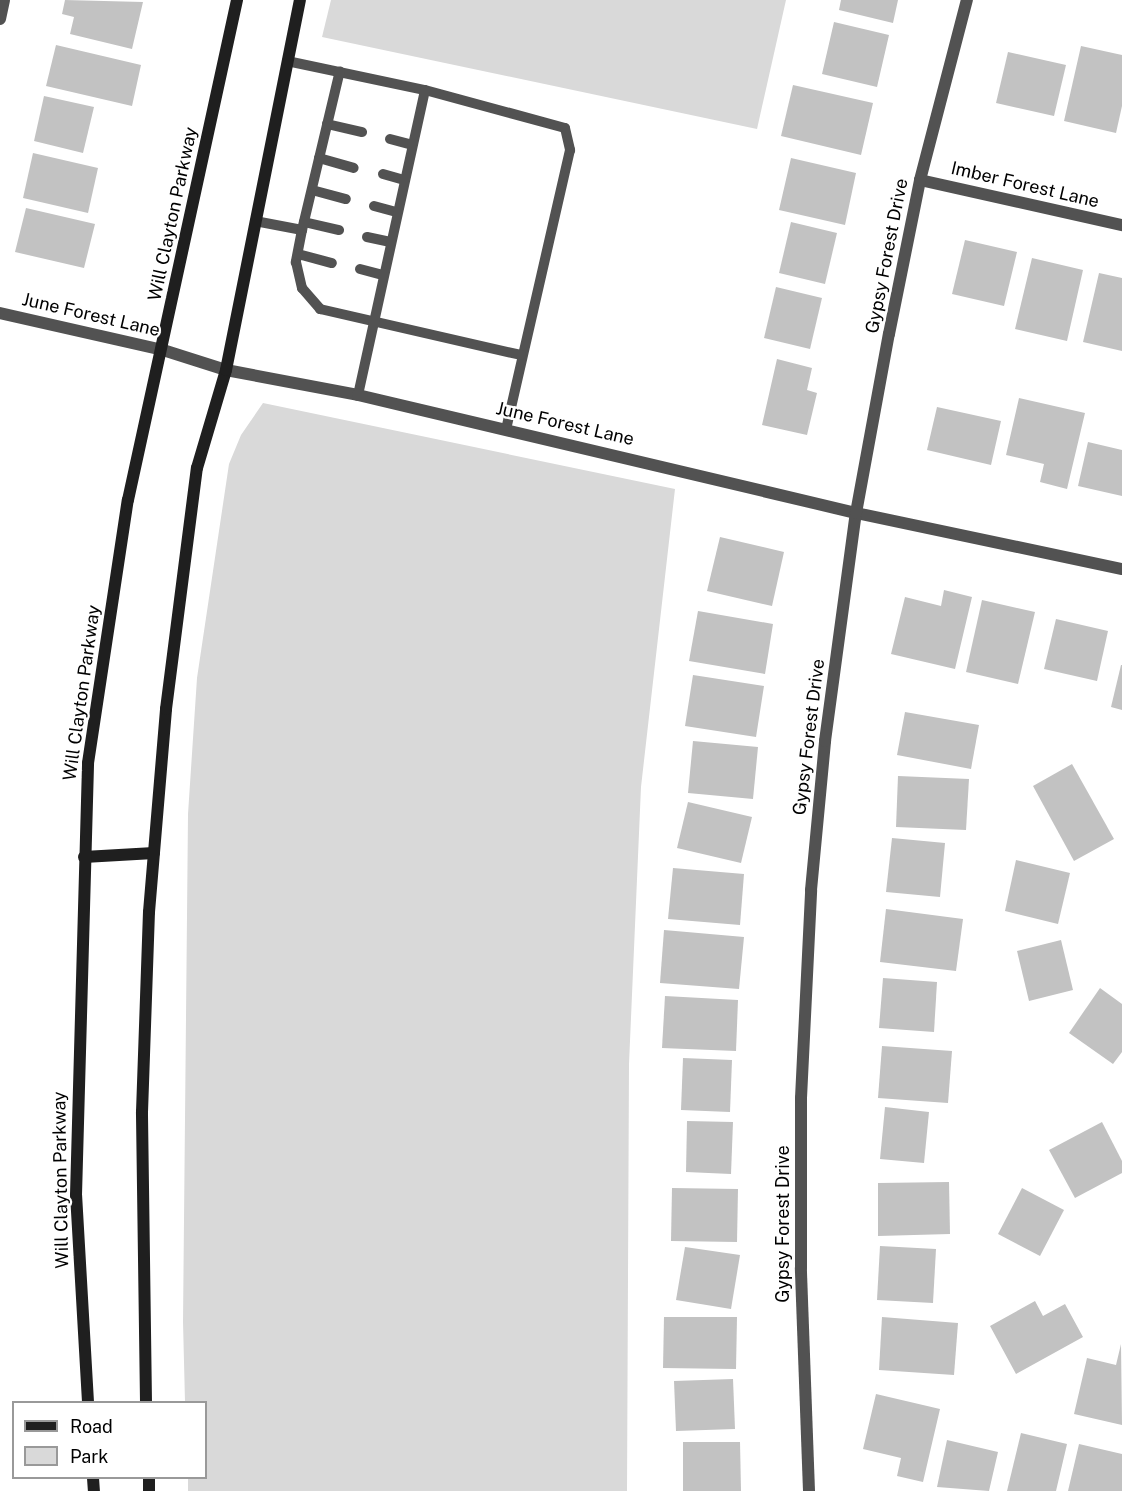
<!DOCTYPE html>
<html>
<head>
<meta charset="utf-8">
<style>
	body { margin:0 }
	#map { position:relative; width:1122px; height:1491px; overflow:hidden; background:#fff; font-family:"Public Sans",sans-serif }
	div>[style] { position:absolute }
	.green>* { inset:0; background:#d9d9d9 }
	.building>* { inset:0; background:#c2c2c2 }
	.lane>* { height:10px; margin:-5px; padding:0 5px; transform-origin:5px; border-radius:5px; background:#525252 }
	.street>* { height:12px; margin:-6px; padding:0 6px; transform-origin:6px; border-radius:6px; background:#525252 }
	.secondary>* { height:12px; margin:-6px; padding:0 6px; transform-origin:6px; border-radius:6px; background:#1f1f1f }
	span { translate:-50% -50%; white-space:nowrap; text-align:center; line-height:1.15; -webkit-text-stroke:4.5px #fff; paint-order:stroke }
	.street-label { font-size:18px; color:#000 }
	.legend { position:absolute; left:12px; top:1401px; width:195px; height:78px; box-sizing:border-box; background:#fff; border:2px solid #999; margin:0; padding:8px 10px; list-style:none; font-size:18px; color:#000 }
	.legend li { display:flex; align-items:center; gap:12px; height:30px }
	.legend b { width:30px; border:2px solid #999 }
</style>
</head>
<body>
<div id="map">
	<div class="green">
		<div style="clip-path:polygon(331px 0,786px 0,757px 129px,322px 37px)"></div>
		<div style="clip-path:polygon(263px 403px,675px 489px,641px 787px,629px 1064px,627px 1491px,188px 1491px,188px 1478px,206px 1478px,206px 1402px,185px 1402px,183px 1322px,188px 814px,197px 678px,229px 464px,241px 435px)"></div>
	</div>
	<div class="building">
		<div style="clip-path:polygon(65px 0,143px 2px,132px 49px,70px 34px,74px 17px,62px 14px)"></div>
		<div style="clip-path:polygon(841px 0,898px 0,893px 23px,839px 10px)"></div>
		<div style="clip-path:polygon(834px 22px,889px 35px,877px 87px,822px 74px)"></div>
		<div style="clip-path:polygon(56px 45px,141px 65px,132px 106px,46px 86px)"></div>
		<div style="clip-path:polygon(1081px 46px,1122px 55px,1122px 106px,1116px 133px,1064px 121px)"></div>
		<div style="clip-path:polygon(1008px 52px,1066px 65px,1054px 116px,996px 103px)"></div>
		<div style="clip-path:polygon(793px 85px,873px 103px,861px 155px,781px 136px)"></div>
		<div style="clip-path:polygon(44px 96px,94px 107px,83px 153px,34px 141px)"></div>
		<div style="clip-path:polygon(33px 153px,98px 168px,88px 213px,23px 198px)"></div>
		<div style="clip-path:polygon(791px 158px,856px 173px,845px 225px,779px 210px)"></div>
		<div style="clip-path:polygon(26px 208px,95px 224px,84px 268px,15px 252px)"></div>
		<div style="clip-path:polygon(791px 222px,837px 233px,825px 284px,779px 273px)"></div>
		<div style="clip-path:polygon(965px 240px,1017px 252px,1004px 306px,952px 294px)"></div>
		<div style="clip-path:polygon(1032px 258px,1083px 270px,1067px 341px,1015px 329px)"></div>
		<div style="clip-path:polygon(1099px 273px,1122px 278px,1122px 351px,1083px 342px)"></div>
		<div style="clip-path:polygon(776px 287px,822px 298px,810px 349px,764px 338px)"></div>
		<div style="clip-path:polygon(777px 359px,812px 368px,807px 390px,817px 393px,807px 435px,762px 425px)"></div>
		<div style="clip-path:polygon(1019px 398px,1085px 413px,1067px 489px,1040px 482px,1044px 464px,1006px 455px)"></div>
		<div style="clip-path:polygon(937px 407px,1001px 421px,991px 465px,927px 450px)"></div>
		<div style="clip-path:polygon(1088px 442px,1122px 450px,1122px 496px,1078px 486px)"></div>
		<div style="clip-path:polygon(720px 537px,784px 552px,772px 606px,707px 591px)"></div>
		<div style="clip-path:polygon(944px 590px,972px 597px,955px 669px,891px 654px,905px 597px,941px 606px)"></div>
		<div style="clip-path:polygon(982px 600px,1035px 612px,1018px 684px,966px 672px)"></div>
		<div style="clip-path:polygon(698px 611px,773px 624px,765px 674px,689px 661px)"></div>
		<div style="clip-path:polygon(1056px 619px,1108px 631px,1097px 681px,1044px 669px)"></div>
		<div style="clip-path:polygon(1121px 665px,1122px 665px,1122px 710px,1111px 707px)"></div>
		<div style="clip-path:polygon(693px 675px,764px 686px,756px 737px,685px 726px)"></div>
		<div style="clip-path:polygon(905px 712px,979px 725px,971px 769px,897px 755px)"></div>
		<div style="clip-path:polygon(693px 741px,758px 747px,753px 799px,688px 793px)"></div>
		<div style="clip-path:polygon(1072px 764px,1114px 839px,1074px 861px,1033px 786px)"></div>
		<div style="clip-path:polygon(898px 776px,969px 779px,966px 830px,896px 827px)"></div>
		<div style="clip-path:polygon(688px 802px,752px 817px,741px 863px,677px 848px)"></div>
		<div style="clip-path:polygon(892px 838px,945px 843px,940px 897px,886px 892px)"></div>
		<div style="clip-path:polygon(1016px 860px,1070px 873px,1058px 924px,1005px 911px)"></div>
		<div style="clip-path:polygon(673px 868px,744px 874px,740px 925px,668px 919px)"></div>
		<div style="clip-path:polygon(886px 909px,963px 919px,956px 971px,880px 962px)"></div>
		<div style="clip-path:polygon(664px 930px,744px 937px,739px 989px,660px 983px)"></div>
		<div style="clip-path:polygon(1061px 940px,1073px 990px,1029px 1001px,1017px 951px)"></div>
		<div style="clip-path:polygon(883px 978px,937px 982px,934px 1032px,879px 1028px)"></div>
		<div style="clip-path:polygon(1100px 988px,1122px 1004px,1122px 1052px,1113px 1064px,1069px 1033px)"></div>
		<div style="clip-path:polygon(665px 996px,738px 1000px,736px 1051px,662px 1048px)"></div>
		<div style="clip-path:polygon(882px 1046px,952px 1051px,948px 1103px,878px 1098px)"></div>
		<div style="clip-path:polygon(683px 1058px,732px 1060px,730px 1112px,681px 1110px)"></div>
		<div style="clip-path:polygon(885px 1107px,929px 1112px,924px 1163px,880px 1159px)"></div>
		<div style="clip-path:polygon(687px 1121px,733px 1122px,731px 1174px,686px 1172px)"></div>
		<div style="clip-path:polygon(1102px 1122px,1122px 1161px,1122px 1173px,1075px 1198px,1049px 1150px)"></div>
		<div style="clip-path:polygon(949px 1182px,950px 1234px,878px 1236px,878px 1183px)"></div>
		<div style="clip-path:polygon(672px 1188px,738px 1189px,737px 1242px,671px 1241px)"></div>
		<div style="clip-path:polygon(1022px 1188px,1064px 1210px,1040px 1256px,998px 1234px)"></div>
		<div style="clip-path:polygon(880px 1246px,936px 1249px,933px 1303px,877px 1300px)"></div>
		<div style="clip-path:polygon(685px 1247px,740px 1255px,731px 1309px,676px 1300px)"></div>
		<div style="clip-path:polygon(1035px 1301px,1043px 1316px,1065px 1304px,1083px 1337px,1016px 1374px,990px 1326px)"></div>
		<div style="clip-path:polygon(664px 1317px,737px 1317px,736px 1369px,663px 1368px)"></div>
		<div style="clip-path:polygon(882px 1317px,958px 1323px,954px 1375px,879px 1370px)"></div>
		<div style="clip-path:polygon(1121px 1344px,1122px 1425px,1074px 1414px,1087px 1358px,1116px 1365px)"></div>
		<div style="clip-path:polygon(733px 1379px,735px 1429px,676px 1431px,674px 1381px)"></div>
		<div style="clip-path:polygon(876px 1394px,940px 1409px,923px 1482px,897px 1476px,901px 1458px,863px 1449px)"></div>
		<div style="clip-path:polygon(1021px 1433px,1067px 1444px,1056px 1491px,1007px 1491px)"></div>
		<div style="clip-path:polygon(947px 1440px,998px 1452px,989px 1491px,937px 1487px)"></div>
		<div style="clip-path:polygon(683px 1442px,740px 1442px,741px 1491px,683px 1491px)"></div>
		<div style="clip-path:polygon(1079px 1444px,1122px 1454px,1122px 1491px,1068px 1491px)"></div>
	</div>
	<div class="lane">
		<div style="left:287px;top:61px;width:141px;rotate:11.9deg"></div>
		<div style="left:425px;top:90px;width:145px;rotate:15.2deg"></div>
		<div style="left:565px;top:128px;width:23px;rotate:77deg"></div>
		<div style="left:570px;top:150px;width:286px;rotate:102.9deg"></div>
		<div style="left:327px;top:124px;width:36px;rotate:13deg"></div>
		<div style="left:390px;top:139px;width:23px;rotate:15deg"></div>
		<div style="left:319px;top:158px;width:36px;rotate:16deg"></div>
		<div style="left:383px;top:174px;width:22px;rotate:16deg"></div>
		<div style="left:312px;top:190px;width:35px;rotate:15deg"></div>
		<div style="left:374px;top:206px;width:24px;rotate:15deg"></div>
		<div style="left:255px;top:221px;width:48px;rotate:10.8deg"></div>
		<div style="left:302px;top:230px;width:33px;rotate:101deg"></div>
		<div style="left:296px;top:262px;width:27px;rotate:77deg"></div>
		<div style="left:302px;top:288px;width:28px;rotate:49deg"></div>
		<div style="left:320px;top:309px;width:206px;rotate:12.9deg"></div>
		<div style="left:304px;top:222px;width:36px;rotate:13deg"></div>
		<div style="left:302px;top:230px;width:163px;rotate:-76.6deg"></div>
		<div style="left:367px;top:237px;width:24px;rotate:12deg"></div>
		<div style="left:298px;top:254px;width:35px;rotate:15deg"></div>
		<div style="left:360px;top:269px;width:23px;rotate:15deg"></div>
		<div style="left:358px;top:395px;width:312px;rotate:-77.6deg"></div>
	</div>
	<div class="street">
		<div style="left:0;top:19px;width:19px;rotate:-78deg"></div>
		<div style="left:920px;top:180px;width:207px;rotate:12.6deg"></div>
		<div style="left:0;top:313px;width:167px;rotate:12.8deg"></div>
		<div style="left:163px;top:350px;width:66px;rotate:17.6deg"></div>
		<div style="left:226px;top:370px;width:134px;rotate:10.7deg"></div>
		<div style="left:358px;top:395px;width:512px;rotate:13.33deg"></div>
		<div style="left:856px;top:513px;width:272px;rotate:11.9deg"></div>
		<div style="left:809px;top:1491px;width:223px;rotate:-92.1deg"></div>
		<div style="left:801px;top:1268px;width:170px;rotate:-90deg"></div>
		<div style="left:801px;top:1098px;width:208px;rotate:-87.2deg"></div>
		<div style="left:811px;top:890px;width:150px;rotate:-84.6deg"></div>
		<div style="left:825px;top:741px;width:230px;rotate:-82.3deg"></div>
		<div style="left:856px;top:513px;width:182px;rotate:-79.6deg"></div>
		<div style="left:889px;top:334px;width:157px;rotate:-78.6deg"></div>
		<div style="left:920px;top:180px;width:186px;rotate:-75.4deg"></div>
	</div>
	<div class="secondary">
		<div style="left:84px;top:857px;width:70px;rotate:-3.3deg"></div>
		<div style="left:88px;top:1402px;width:207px;rotate:-93.3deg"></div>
		<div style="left:76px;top:1195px;width:432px;rotate:-88.4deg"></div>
		<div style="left:88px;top:763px;width:266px;rotate:-81.4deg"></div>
		<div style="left:128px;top:500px;width:512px;rotate:-77.7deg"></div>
		<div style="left:146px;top:1402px;width:290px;rotate:-90.8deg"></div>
		<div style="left:142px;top:1112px;width:200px;rotate:-88deg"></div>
		<div style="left:149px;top:912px;width:204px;rotate:-85.2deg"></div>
		<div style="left:166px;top:709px;width:243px;rotate:-82.7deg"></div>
		<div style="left:197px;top:468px;width:102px;rotate:-73.5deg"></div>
		<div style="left:226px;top:370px;width:377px;rotate:-78.7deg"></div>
		<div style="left:93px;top:1478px;width:13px;rotate:86deg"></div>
		<div style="left:149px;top:1478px;width:13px;rotate:90deg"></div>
	</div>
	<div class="street-label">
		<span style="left:1025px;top:185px;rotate:13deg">Imber Forest Lane</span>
		<span style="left:173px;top:214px;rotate:-78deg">Will Clayton Parkway</span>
		<span style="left:887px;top:256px;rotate:-79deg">Gypsy Forest Drive</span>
		<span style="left:91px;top:315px;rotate:13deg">June Forest Lane</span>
		<span style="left:565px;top:424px;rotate:13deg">June Forest Lane</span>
		<span style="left:82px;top:693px;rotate:-82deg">Will Clayton Parkway</span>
		<span style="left:809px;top:737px;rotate:-83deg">Gypsy Forest Drive</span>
		<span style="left:61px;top:1180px;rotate:-91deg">Will Clayton Parkway</span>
		<span style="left:783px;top:1224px;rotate:-90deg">Gypsy Forest Drive</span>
	</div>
	<ul class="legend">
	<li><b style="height:8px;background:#1f1f1f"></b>Road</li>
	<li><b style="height:16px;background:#d9d9d9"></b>Park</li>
	</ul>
</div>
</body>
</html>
